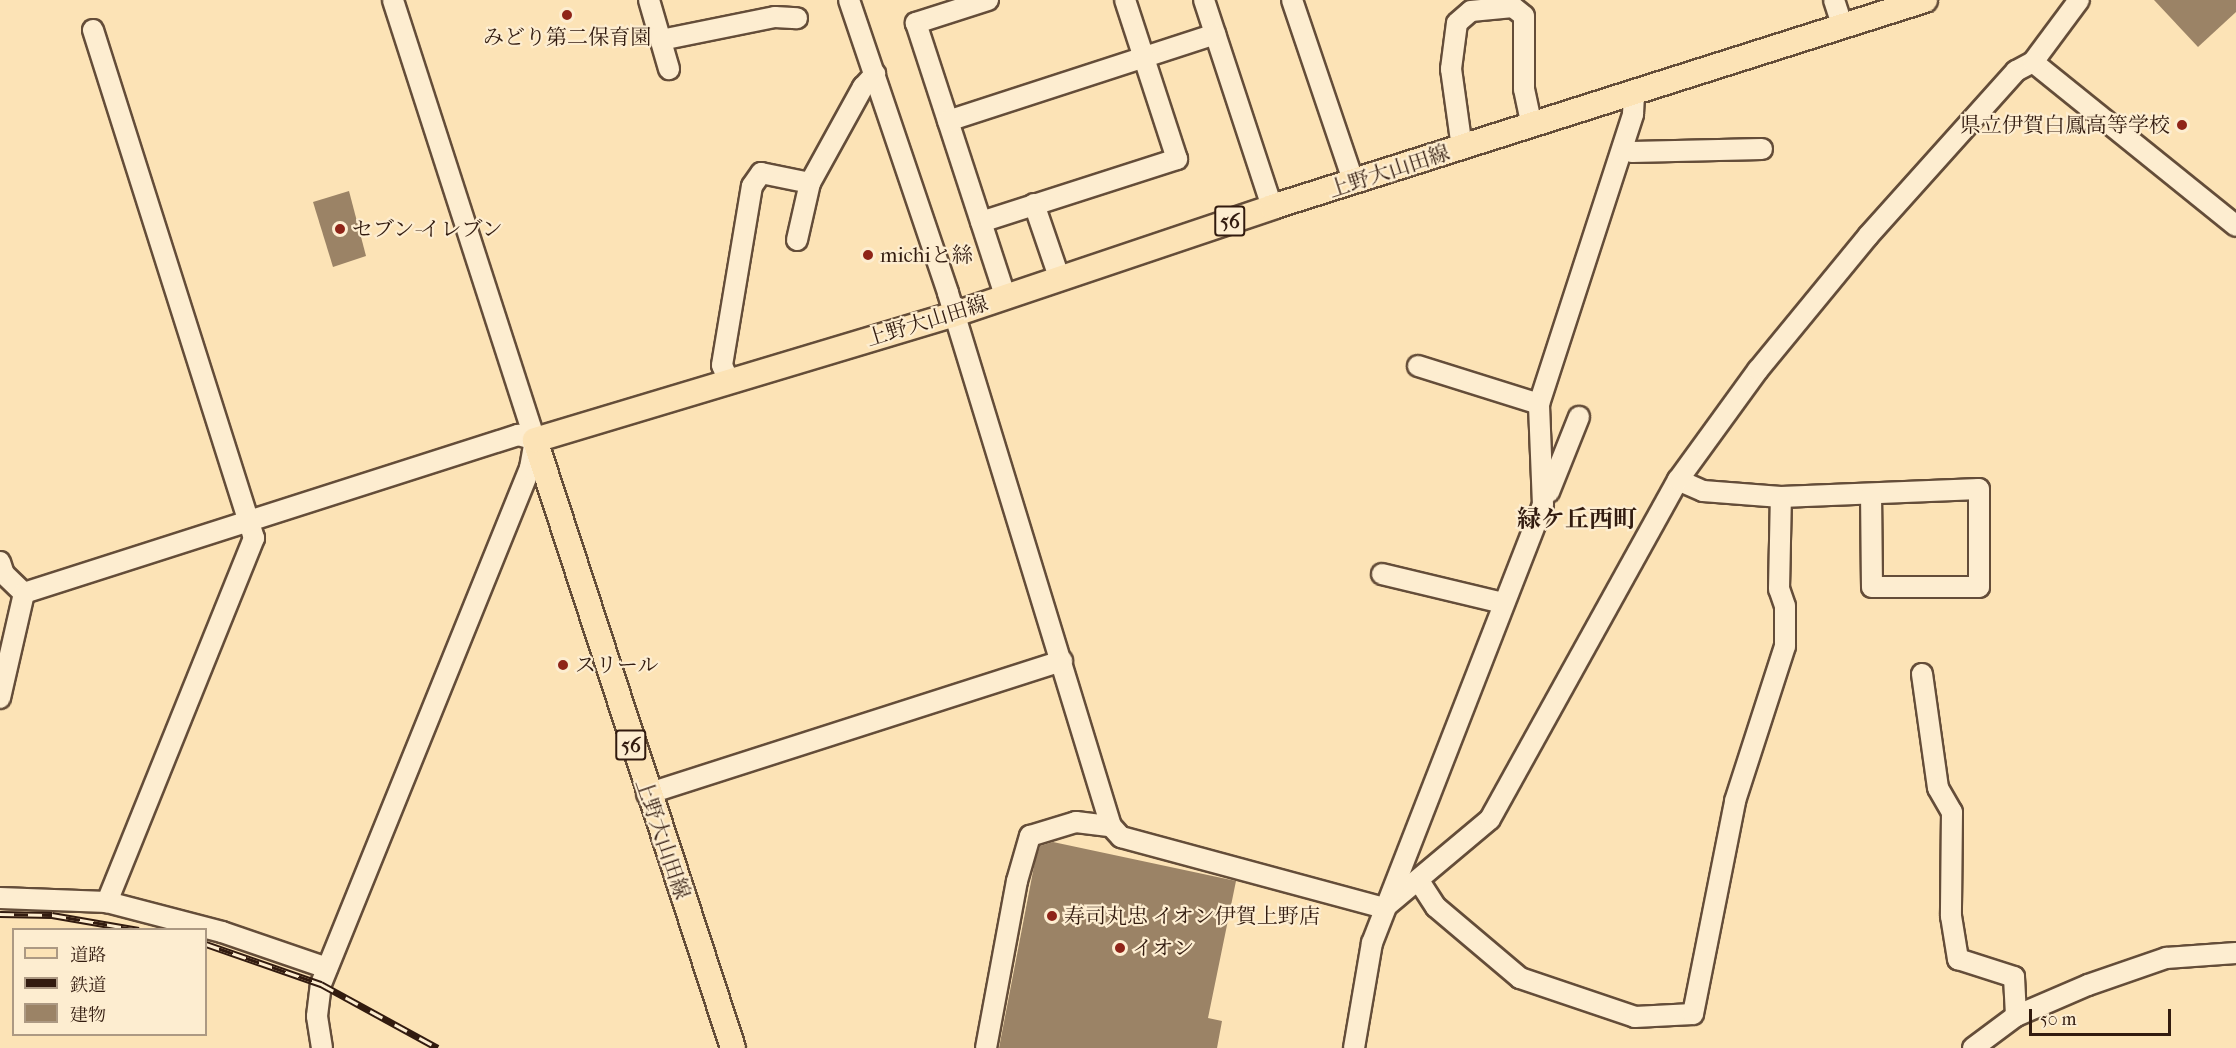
<!DOCTYPE html>
<html>
<head>
<meta charset="utf-8">
<style>
	body { margin:0 }
	#map { position:relative; width:2236px; height:1048px; overflow:hidden; background:#fce3b6; font-family:"IM FELL French Canon","Noto Serif JP",serif }
	div>[style] { position:absolute }
	.building>* { inset:0; background:#9b8366 }
	.roads { filter:drop-shadow(2px 0 #644d39) drop-shadow(-2px 0 #644d39) drop-shadow(0 2px #644d39) drop-shadow(0 -2px #644d39) }
	.minor>* { height:20px; margin:-10px; padding:0 10px; transform-origin:10px; border-radius:10px; background:#fdedd0 }
	.major>* { height:24px; margin:-12px; padding:0 12px; transform-origin:12px; border-radius:12px; background:#fce3b6 }
	.rail>* { height:7px; margin-top:-3.5px; transform-origin:0; background:repeating-linear-gradient(90deg,#fdedd0 0 14px,#321b0f 0 28px); box-sizing:border-box; border-block:2px solid #321b0f }
	.dots>* { width:16px; height:16px; translate:-50% -50%; box-sizing:border-box; border:3px solid #fdedd0; border-radius:50% }
	span { translate:-50% -50%; white-space:nowrap; text-align:center; line-height:1.15; -webkit-text-stroke:4.5px #fdedd0; paint-order:stroke }
	.shield-label span { padding:2px 4px; background:#fdedd0; border:2px solid; border-radius:4px; -webkit-text-stroke-width:0 }
	.shield-label { font-size:20px; color:#321b0f; font-weight:700 }
	.poi-label { font-size:21px; color:#321b0f }
	.right { translate:-100% -50%; text-align:right }
	.left { translate:0 -50%; text-align:left }
	.street-label { font-size:21px; color:#321b0f }
	.quarter-label { font-size:24px; color:#321b0f; font-weight:700 }
	.legend { position:absolute; left:12px; top:928px; width:195px; height:108px; box-sizing:border-box; background:#fdedd0; border:2px solid #ac9983; margin:0; padding:8px 10px; list-style:none; font-size:18px; color:#321b0f }
	.legend li { display:flex; align-items:center; gap:12px; height:30px }
	.legend b { width:30px; border:2px solid #ac9983 }
	.scale { position:absolute; left:2029px; top:1009px; width:142px; height:27px; box-sizing:border-box; border:3px solid #321b0f; border-top:0; padding-left:8px; font-size:18px; line-height:21px; white-space:nowrap; color:#321b0f; -webkit-text-stroke:4px #fdedd0; paint-order:stroke }
</style>
</head>
<body>
<div id="map">
	<div class="building">
		<div style="clip-path:polygon(2154px 0,2236px 0,2236px 12px,2198px 47px)"></div>
		<div style="clip-path:polygon(349px 191px,366px 256px,333px 267px,313px 202px)"></div>
		<div style="clip-path:polygon(1053px 842px,1236px 881px,1208px 1018px,1222px 1021px,1217px 1048px,999px 1048px,1035px 861px,1040px 846px)"></div>
	</div>
	<div class="roads">
		<div class="minor">
			<div style="left:649px;top:0;width:72px;rotate:73.8deg"></div>
			<div style="left:849px;top:0;width:309px;rotate:71.3deg"></div>
			<div style="left:948px;top:293px;width:557px;rotate:73deg"></div>
			<div style="left:1111px;top:826px;width:15px;rotate:48deg"></div>
			<div style="left:1121px;top:837px;width:272px;rotate:15.1deg"></div>
			<div style="left:988px;top:0;width:76px;rotate:162.3deg"></div>
			<div style="left:916px;top:23px;width:287px;rotate:71.9deg"></div>
			<div style="left:1204px;top:0;width:218px;rotate:71.8deg"></div>
			<div style="left:1292px;top:0;width:193px;rotate:71.3deg"></div>
			<div style="left:1834px;top:0;width:28px;rotate:72deg"></div>
			<div style="left:93px;top:30px;width:533px;rotate:72.42deg"></div>
			<div style="left:254px;top:538px;width:393px;rotate:112deg"></div>
			<div style="left:661px;top:40px;width:116px;rotate:-11.4deg"></div>
			<div style="left:775px;top:17px;width:22px;rotate:3deg"></div>
			<div style="left:2033px;top:62px;width:261px;rotate:38.9deg"></div>
			<div style="left:948px;top:121px;width:281px;rotate:-18deg"></div>
			<div style="left:1623px;top:147px;width:10px;rotate:29deg"></div>
			<div style="left:1632px;top:152px;width:130px;rotate:-1.3deg"></div>
			<div style="left:1462px;top:148px;width:80px;rotate:-97.9deg"></div>
			<div style="left:1451px;top:69px;width:46px;rotate:-82.6deg"></div>
			<div style="left:1457px;top:23px;width:18px;rotate:-41deg"></div>
			<div style="left:1471px;top:11px;width:42px;rotate:-5.4deg"></div>
			<div style="left:1513px;top:7px;width:14px;rotate:39deg"></div>
			<div style="left:1524px;top:16px;width:73px;rotate:90deg"></div>
			<div style="left:1524px;top:89px;width:38px;rotate:78deg"></div>
			<div style="left:1034px;top:204px;width:77px;rotate:71.1deg"></div>
			<div style="left:981px;top:222px;width:206px;rotate:-17.8deg"></div>
			<div style="left:1177px;top:159px;width:167px;rotate:-108.1deg"></div>
			<div style="left:797px;top:240px;width:58px;rotate:-77.2deg"></div>
			<div style="left:810px;top:183px;width:110px;rotate:-61.1deg"></div>
			<div style="left:863px;top:87px;width:18px;rotate:-47deg"></div>
			<div style="left:1418px;top:366px;width:127px;rotate:17.4deg"></div>
			<div style="left:729px;top:381px;width:17px;rotate:-114deg"></div>
			<div style="left:722px;top:365px;width:181px;rotate:-80.5deg"></div>
			<div style="left:752px;top:186px;width:16px;rotate:-55deg"></div>
			<div style="left:761px;top:173px;width:50px;rotate:11.5deg"></div>
			<div style="left:1678px;top:480px;width:27px;rotate:24deg"></div>
			<div style="left:1703px;top:491px;width:78px;rotate:4.4deg"></div>
			<div style="left:1781px;top:497px;width:198px;rotate:-2.3deg"></div>
			<div style="left:1979px;top:489px;width:98px;rotate:90deg"></div>
			<div style="left:1979px;top:587px;width:107px;rotate:180deg"></div>
			<div style="left:1872px;top:587px;width:92px;rotate:-90.6deg"></div>
			<div style="left:1549px;top:492px;width:81px;rotate:-68.2deg"></div>
			<div style="left:0;top:562px;width:13px;rotate:72deg"></div>
			<div style="left:4px;top:574px;width:28px;rotate:44deg"></div>
			<div style="left:1382px;top:574px;width:124px;rotate:13.5deg"></div>
			<div style="left:24px;top:593px;width:519px;rotate:-17.74deg"></div>
			<div style="left:518px;top:435px;width:18px;rotate:16deg"></div>
			<div style="left:1922px;top:674px;width:115px;rotate:82deg"></div>
			<div style="left:1938px;top:788px;width:28px;rotate:60deg"></div>
			<div style="left:1952px;top:812px;width:104px;rotate:90.6deg"></div>
			<div style="left:1951px;top:916px;width:44px;rotate:80.8deg"></div>
			<div style="left:1958px;top:959px;width:59px;rotate:17.8deg"></div>
			<div style="left:2014px;top:977px;width:39px;rotate:87deg"></div>
			<div style="left:0;top:698px;width:108px;rotate:-77.1deg"></div>
			<div style="left:647px;top:794px;width:436px;rotate:-17.8deg"></div>
			<div style="left:1419px;top:881px;width:31px;rotate:57deg"></div>
			<div style="left:1436px;top:907px;width:110px;rotate:40.2deg"></div>
			<div style="left:1520px;top:978px;width:121px;rotate:18.7deg"></div>
			<div style="left:1635px;top:1017px;width:58px;rotate:-3deg"></div>
			<div style="left:1693px;top:1014px;width:217px;rotate:-78.8deg"></div>
			<div style="left:1735px;top:801px;width:163px;rotate:-72.1deg"></div>
			<div style="left:1785px;top:646px;width:40px;rotate:-90deg"></div>
			<div style="left:1785px;top:606px;width:18px;rotate:-109deg"></div>
			<div style="left:1779px;top:589px;width:92px;rotate:-88.8deg"></div>
			<div style="left:0;top:898px;width:107px;rotate:2.1deg"></div>
			<div style="left:107px;top:902px;width:119px;rotate:14.6deg"></div>
			<div style="left:222px;top:932px;width:111px;rotate:18.9deg"></div>
			<div style="left:1384px;top:908px;width:138px;rotate:-40deg"></div>
			<div style="left:1490px;top:819px;width:388px;rotate:-61deg"></div>
			<div style="left:1678px;top:480px;width:136px;rotate:-54deg"></div>
			<div style="left:1758px;top:370px;width:173px;rotate:-50.6deg"></div>
			<div style="left:1868px;top:236px;width:222px;rotate:-48.1deg"></div>
			<div style="left:2016px;top:71px;width:19px;rotate:-28deg"></div>
			<div style="left:2033px;top:62px;width:77px;rotate:-53.4deg"></div>
			<div style="left:322px;top:1048px;width:32px;rotate:-99deg"></div>
			<div style="left:317px;top:1016px;width:32px;rotate:-83deg"></div>
			<div style="left:321px;top:984px;width:557px;rotate:-67.95deg"></div>
			<div style="left:530px;top:468px;width:28px;rotate:-80deg"></div>
			<div style="left:535px;top:440px;width:462px;rotate:-107.9deg"></div>
			<div style="left:986px;top:1048px;width:170px;rotate:-79.5deg"></div>
			<div style="left:1017px;top:881px;width:47px;rotate:-73.9deg"></div>
			<div style="left:1030px;top:836px;width:48px;rotate:-16.9deg"></div>
			<div style="left:1076px;top:822px;width:35px;rotate:7deg"></div>
			<div style="left:1354px;top:1048px;width:107px;rotate:-80.3deg"></div>
			<div style="left:1372px;top:943px;width:470px;rotate:-68.7deg"></div>
			<div style="left:1543px;top:505px;width:101px;rotate:-92.3deg"></div>
			<div style="left:1539px;top:404px;width:305px;rotate:-72deg"></div>
			<div style="left:1633px;top:114px;width:20px;rotate:-87deg"></div>
			<div style="left:1973px;top:1048px;width:54px;rotate:-36.7deg"></div>
			<div style="left:2016px;top:1016px;width:78px;rotate:-23.3deg"></div>
			<div style="left:2088px;top:985px;width:83px;rotate:-19.1deg"></div>
			<div style="left:2166px;top:958px;width:70px;rotate:-4.1deg"></div>
		</div>
		<div class="major">
			<div style="left:733px;top:1048px;width:639px;rotate:-108.04deg"></div>
			<div style="left:535px;top:440px;width:435px;rotate:-16.7deg"></div>
			<div style="left:952px;top:315px;width:338px;rotate:-18.6deg"></div>
			<div style="left:1272px;top:207px;width:685px;rotate:-17.59deg"></div>
		</div>
	</div>
	<div class="rail">
		<div style="left:0;top:914px;width:52px;rotate:1.1deg"></div>
		<div style="left:52px;top:915px;width:88px;rotate:9.8deg"></div>
		<div style="left:206px;top:944px;width:122px;rotate:19.2deg"></div>
		<div style="left:321px;top:984px;width:133px;rotate:28.7deg"></div>
	</div>
	<div class="dots">
		<div style="left:567px;top:15px;background:#8f2418"></div>
		<div style="left:2182px;top:125px;background:#8f2418"></div>
		<div style="left:340px;top:229px;background:#8f2418"></div>
		<div style="left:868px;top:255px;background:#8f2418"></div>
		<div style="left:563px;top:665px;background:#8f2418"></div>
		<div style="left:1052px;top:916px;background:#8f2418"></div>
		<div style="left:1120px;top:948px;background:#8f2418"></div>
	</div>
	<div class="shield-label">
		<span style="left:1230px;top:221px">56</span>
		<span style="left:631px;top:745px">56</span>
	</div>
	<div class="poi-label">
		<span style="left:567px;top:37px">みどり第二保育園</span>
		<span class="right" style="left:2170px;top:125px">県立伊賀白鳳高等学校</span>
		<span class="left" style="left:352px;top:229px">セブン-イレブン</span>
		<span class="left" style="left:880px;top:255px">michiと絲</span>
		<span class="left" style="left:575px;top:665px">スリール</span>
		<span class="left" style="left:1064px;top:916px">寿司丸忠 イオン伊賀上野店</span>
		<span class="left" style="left:1132px;top:948px">イオン</span>
	</div>
	<div class="street-label">
		<span style="left:1389px;top:171px;rotate:-18deg">上野大山田線</span>
		<span style="left:927px;top:321px;rotate:-17deg">上野大山田線</span>
		<span style="left:663px;top:839px;rotate:71deg">上野大山田線</span>
	</div>
	<div class="quarter-label">
		<span style="left:1577px;top:520px">緑ケ丘西町</span>
	</div>
	<ul class="legend">
	<li><b style="height:8px;background:#fce3b6"></b>道路</li>
	<li><b style="height:8px;background:#321b0f"></b>鉄道</li>
	<li><b style="height:16px;background:#9b8366"></b>建物</li>
	</ul>
	<div class="scale">50 m</div>
</div>
</body>
</html>
